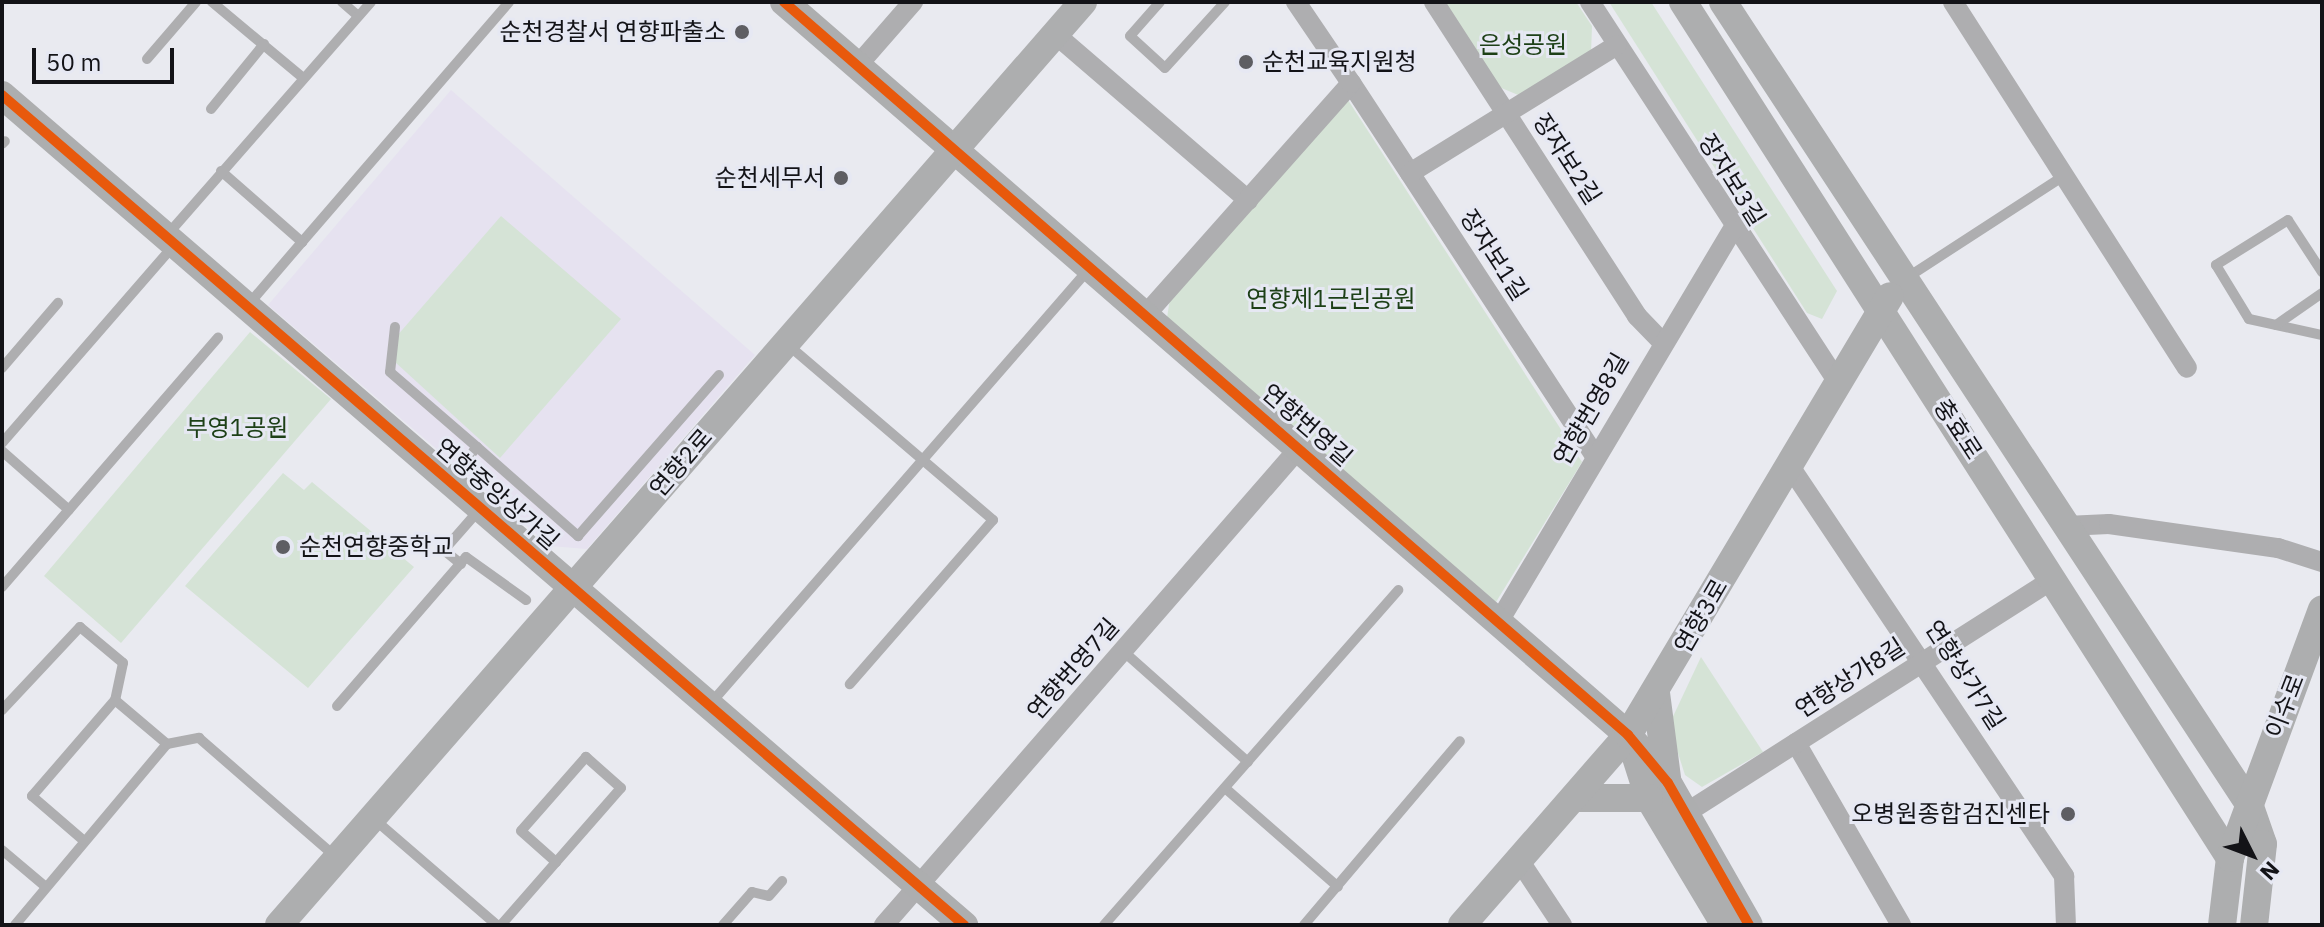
<!DOCTYPE html>
<html>
<head>
<meta charset="utf-8">
<style>
	body { margin:0 }
	#map { position:relative; width:2324px; height:927px; overflow:hidden; background:#e9eaf0; font-family:"IBM Plex Sans","Noto Sans KR",sans-serif }
	div>[style] { position:absolute }
	.education>* { inset:0; background:#e6e2f0 }
	.green>* { inset:0; background:#d5e3d6 }
	.lane>* { height:10px; margin:-5px; padding:0 5px; transform-origin:5px; border-radius:5px; background:#aeaeb0 }
	.street>* { height:20px; margin:-10px; padding:0 10px; transform-origin:10px; border-radius:10px; background:#aeaeb0 }
	.secondary>* { height:28px; margin:-14px; padding:0 14px; transform-origin:14px; border-radius:14px; background:#adaeaf }
	.cycleway>* { height:10px; margin:-5px; padding:0 5px; transform-origin:5px; border-radius:5px; background:#e8590c }
	.dots>* { width:22px; height:22px; translate:-50% -50%; box-sizing:border-box; border:4px solid #e6e8f3; border-radius:50% }
	span { translate:-50% -50%; white-space:nowrap; text-align:center; line-height:1.15; -webkit-text-stroke:6px #e6e8f3; paint-order:stroke }
	.poi-label { font-size:24px; color:#131317 }
	.right { translate:-100% -50%; text-align:right }
	.left { translate:0 -50%; text-align:left }
	.park-label { font-size:24px; color:#1d4017 }
	.street-label { font-size:24px; color:#131317 }
	.frame { position:absolute; inset:0; border:4px solid #131317; pointer-events:none }
	.north { position:absolute; left:2212px; top:815px; width:80px; height:80px; -webkit-text-stroke:6px #e6e8f3; paint-order:stroke; rotate:132deg; font-size:22px; font-weight:700; line-height:32px; text-align:center; color:#131317 }
	.north::after { content:''; display:block; margin:auto; width:28px; height:36px; background:#131317; clip-path:polygon(50% 0,100% 100%,50% 72%,0 100%) }
	.scale { position:absolute; left:32px; top:48px; width:142px; height:36px; box-sizing:border-box; border:4px solid #131317; border-top:0; padding-left:10px; font-size:24px; line-height:28px; white-space:nowrap; color:#131317; -webkit-text-stroke:6px #e6e8f3; paint-order:stroke }
</style>
</head>
<body>
<div id="map">
	<div class="education">
		<div style="clip-path:polygon(451px 90px,755px 355px,587px 549px,550px 546px,268px 305px)"></div>
	</div>
	<div class="green">
		<div style="clip-path:polygon(1445px 2px,1576px 2px,1592px 26px,1591px 54px,1523px 97px,1499px 87px)"></div>
		<div style="clip-path:polygon(1609px 2px,1651px 2px,1837px 291px,1822px 319px,1807px 313px)"></div>
		<div style="clip-path:polygon(1348px 100px,1582px 462px,1496px 602px,1167px 318px,1170px 298px)"></div>
		<div style="clip-path:polygon(501px 216px,621px 319px,500px 458px,395px 362px,396px 337px)"></div>
		<div style="clip-path:polygon(250px 332px,331px 399px,121px 643px,44px 576px)"></div>
		<div style="clip-path:polygon(283px 473px,304px 490px,312px 482px,414px 567px,308px 688px,185px 586px)"></div>
		<div style="clip-path:polygon(1701px 657px,1763px 752px,1702px 787px,1685px 775px,1669px 725px)"></div>
	</div>
	<div class="lane">
		<div style="left:212px;top:2px;width:117px;rotate:39.8deg"></div>
		<div style="left:342px;top:2px;width:18px;rotate:41deg"></div>
		<div style="left:1160px;top:2px;width:45px;rotate:131.4deg"></div>
		<div style="left:1130px;top:36px;width:47px;rotate:42.4deg"></div>
		<div style="left:1165px;top:68px;width:89px;rotate:-47.7deg"></div>
		<div style="left:147px;top:59px;width:75px;rotate:-49.3deg"></div>
		<div style="left:211px;top:109px;width:84px;rotate:-50.8deg"></div>
		<div style="left:2px;top:144px;width:4px;rotate:-45deg"></div>
		<div style="left:221px;top:171px;width:108px;rotate:41.2deg"></div>
		<div style="left:302px;top:242px;width:317px;rotate:-49.2deg"></div>
		<div style="left:168px;top:234px;width:308px;rotate:-48.8deg"></div>
		<div style="left:2322px;top:272px;width:62px;rotate:-123.2deg"></div>
		<div style="left:2288px;top:220px;width:85px;rotate:148deg"></div>
		<div style="left:2216px;top:265px;width:63px;rotate:58.6deg"></div>
		<div style="left:2249px;top:319px;width:75px;rotate:12.4deg"></div>
		<div style="left:1905px;top:279px;width:191px;rotate:-33deg"></div>
		<div style="left:249px;top:304px;width:82px;rotate:-49.5deg"></div>
		<div style="left:2276px;top:325px;width:56px;rotate:-34.8deg"></div>
		<div style="left:395px;top:327px;width:45px;rotate:96.3deg"></div>
		<div style="left:390px;top:372px;width:115px;rotate:40.8deg"></div>
		<div style="left:477px;top:447px;width:40px;rotate:130deg"></div>
		<div style="left:787px;top:344px;width:271px;rotate:40.5deg"></div>
		<div style="left:993px;top:520px;width:218px;rotate:131.1deg"></div>
		<div style="left:2px;top:368px;width:86px;rotate:-49.3deg"></div>
		<div style="left:2px;top:443px;width:262px;rotate:-49deg"></div>
		<div style="left:477px;top:447px;width:135px;rotate:41.4deg"></div>
		<div style="left:578px;top:536px;width:214px;rotate:-48.8deg"></div>
		<div style="left:2px;top:451px;width:89px;rotate:41.4deg"></div>
		<div style="left:461px;top:564px;width:22px;rotate:-141deg"></div>
		<div style="left:444px;top:550px;width:53px;rotate:-48.8deg"></div>
		<div style="left:2px;top:587px;width:330px;rotate:-49.1deg"></div>
		<div style="left:1123px;top:651px;width:167px;rotate:41.6deg"></div>
		<div style="left:711px;top:703px;width:574px;rotate:-48.95deg"></div>
		<div style="left:337px;top:706px;width:197px;rotate:-49.1deg"></div>
		<div style="left:466px;top:557px;width:74px;rotate:35.6deg"></div>
		<div style="left:2px;top:710px;width:114px;rotate:-46.8deg"></div>
		<div style="left:80px;top:627px;width:56px;rotate:39.9deg"></div>
		<div style="left:123px;top:663px;width:38px;rotate:102deg"></div>
		<div style="left:167px;top:744px;width:33px;rotate:-11deg"></div>
		<div style="left:199px;top:738px;width:181px;rotate:41deg"></div>
		<div style="left:1225px;top:788px;width:150px;rotate:41.2deg"></div>
		<div style="left:374px;top:819px;width:162px;rotate:40.8deg"></div>
		<div style="left:2px;top:850px;width:57px;rotate:40.1deg"></div>
		<div style="left:15px;top:925px;width:236px;rotate:-50deg"></div>
		<div style="left:167px;top:744px;width:68px;rotate:-139.8deg"></div>
		<div style="left:115px;top:700px;width:127px;rotate:130.8deg"></div>
		<div style="left:32px;top:796px;width:67px;rotate:40.8deg"></div>
		<div style="left:501px;top:925px;width:182px;rotate:-48.8deg"></div>
		<div style="left:621px;top:788px;width:47px;rotate:-138.5deg"></div>
		<div style="left:586px;top:757px;width:98px;rotate:131.3deg"></div>
		<div style="left:521px;top:831px;width:47px;rotate:41.5deg"></div>
		<div style="left:723px;top:925px;width:44px;rotate:-48.7deg"></div>
		<div style="left:752px;top:892px;width:17px;rotate:13deg"></div>
		<div style="left:769px;top:896px;width:20px;rotate:-49deg"></div>
		<div style="left:1104px;top:925px;width:446px;rotate:-48.7deg"></div>
		<div style="left:1304px;top:925px;width:241px;rotate:-49.7deg"></div>
	</div>
	<div class="street">
		<div style="left:1434px;top:2px;width:374px;rotate:57.1deg"></div>
		<div style="left:1637px;top:316px;width:35px;rotate:46deg"></div>
		<div style="left:1590px;top:2px;width:452px;rotate:56.9deg"></div>
		<div style="left:1953px;top:2px;width:434px;rotate:57.4deg"></div>
		<div style="left:1055px;top:34px;width:255px;rotate:40.7deg"></div>
		<div style="left:858px;top:65px;width:84px;rotate:-48.9deg"></div>
		<div style="left:1351px;top:83px;width:443px;rotate:56.8deg"></div>
		<div style="left:1410px;top:173px;width:243px;rotate:-31.7deg"></div>
		<div style="left:1148px;top:312px;width:306px;rotate:-48.4deg"></div>
		<div style="left:1351px;top:83px;width:98px;rotate:-124.2deg"></div>
		<div style="left:1789px;top:465px;width:495px;rotate:56.2deg"></div>
		<div style="left:2064px;top:876px;width:49px;rotate:87.7deg"></div>
		<div style="left:2066px;top:526px;width:43px;rotate:-2.7deg"></div>
		<div style="left:2109px;top:524px;width:171px;rotate:8.1deg"></div>
		<div style="left:2278px;top:548px;width:46px;rotate:17.7deg"></div>
		<div style="left:1501px;top:618px;width:451px;rotate:-59.2deg"></div>
		<div style="left:1796px;top:743px;width:210px;rotate:60deg"></div>
		<div style="left:1675px;top:820px;width:448px;rotate:-32.5deg"></div>
		<div style="left:1519px;top:860px;width:78px;rotate:56.5deg"></div>
		<div style="left:884px;top:925px;width:634px;rotate:-48.97deg"></div>
	</div>
	<div class="secondary">
		<div style="left:784px;top:2px;width:1118px;rotate:40.97deg"></div>
		<div style="left:1628px;top:735px;width:62px;rotate:50.2deg"></div>
		<div style="left:1668px;top:783px;width:163px;rotate:60.3deg"></div>
		<div style="left:1683px;top:2px;width:1016px;rotate:57.42deg"></div>
		<div style="left:1723px;top:2px;width:959px;rotate:56.74deg"></div>
		<div style="left:2249px;top:804px;width:42px;rotate:70.7deg"></div>
		<div style="left:2263px;top:844px;width:81px;rotate:96.3deg"></div>
		<div style="left:2px;top:95px;width:1271px;rotate:40.79deg"></div>
		<div style="left:1656px;top:693px;width:86px;rotate:82.6deg"></div>
		<div style="left:1634px;top:751px;width:49px;rotate:72.3deg"></div>
		<div style="left:1649px;top:798px;width:148px;rotate:59.1deg"></div>
		<div style="left:1574px;top:798px;width:75px"></div>
		<div style="left:279px;top:925px;width:1224px;rotate:-48.94deg"></div>
		<div style="left:1462px;top:925px;width:252px;rotate:-48.9deg"></div>
		<div style="left:1628px;top:735px;width:511px;rotate:-59.17deg"></div>
		<div style="left:2222px;top:925px;width:67px;rotate:-83.2deg"></div>
		<div style="left:2230px;top:858px;width:265px;rotate:-69.7deg"></div>
	</div>
	<div class="cycleway">
		<div style="left:784px;top:2px;width:1118px;rotate:40.97deg"></div>
		<div style="left:1628px;top:735px;width:62px;rotate:50.2deg"></div>
		<div style="left:1668px;top:783px;width:163px;rotate:60.3deg"></div>
		<div style="left:2px;top:95px;width:1271px;rotate:40.79deg"></div>
	</div>
	<div class="dots">
		<div style="left:742px;top:32px;background:#5e5e63"></div>
		<div style="left:1246px;top:62px;background:#5e5e63"></div>
		<div style="left:841px;top:178px;background:#5e5e63"></div>
		<div style="left:283px;top:547px;background:#5e5e63"></div>
		<div style="left:2068px;top:814px;background:#5e5e63"></div>
	</div>
	<div class="poi-label">
		<span class="right" style="left:726px;top:32px">순천경찰서 연향파출소</span>
		<span class="left" style="left:1262px;top:62px">순천교육지원청</span>
		<span class="right" style="left:825px;top:178px">순천세무서</span>
		<span class="left" style="left:299px;top:547px">순천연향중학교</span>
		<span class="right" style="left:2050px;top:814px">오병원종합검진센타</span>
	</div>
	<div class="park-label">
		<span style="left:1523px;top:45px">은성공원</span>
		<span style="left:1331px;top:299px">연향제1근린공원</span>
		<span style="left:237px;top:428px">부영1공원</span>
	</div>
	<div class="street-label">
		<span style="left:1567px;top:159px;rotate:57deg">장자보2길</span>
		<span style="left:1732px;top:180px;rotate:58deg">장자보3길</span>
		<span style="left:1494px;top:255px;rotate:57deg">장자보1길</span>
		<span style="left:1591px;top:409px;rotate:-60deg">연향번영8길</span>
		<span style="left:1307px;top:425px;rotate:41deg">연향번영길</span>
		<span style="left:1958px;top:429px;rotate:57deg">충효로</span>
		<span style="left:681px;top:463px;rotate:-49deg">연향2로</span>
		<span style="left:497px;top:494px;rotate:41deg">연향중앙상가길</span>
		<span style="left:1701px;top:616px;rotate:-60deg">연향3로</span>
		<span style="left:1073px;top:669px;rotate:-49deg">연향번영7길</span>
		<span style="left:1965px;top:675px;rotate:57deg">연향상가7길</span>
		<span style="left:1850px;top:678px;rotate:-33deg">연향상가8길</span>
		<span style="left:2285px;top:706px;rotate:-69deg">이수로</span>
	</div>
	<div class="frame"></div>
	<div class="north">N</div>
	<div class="scale">50 m</div>
</div>
</body>
</html>
